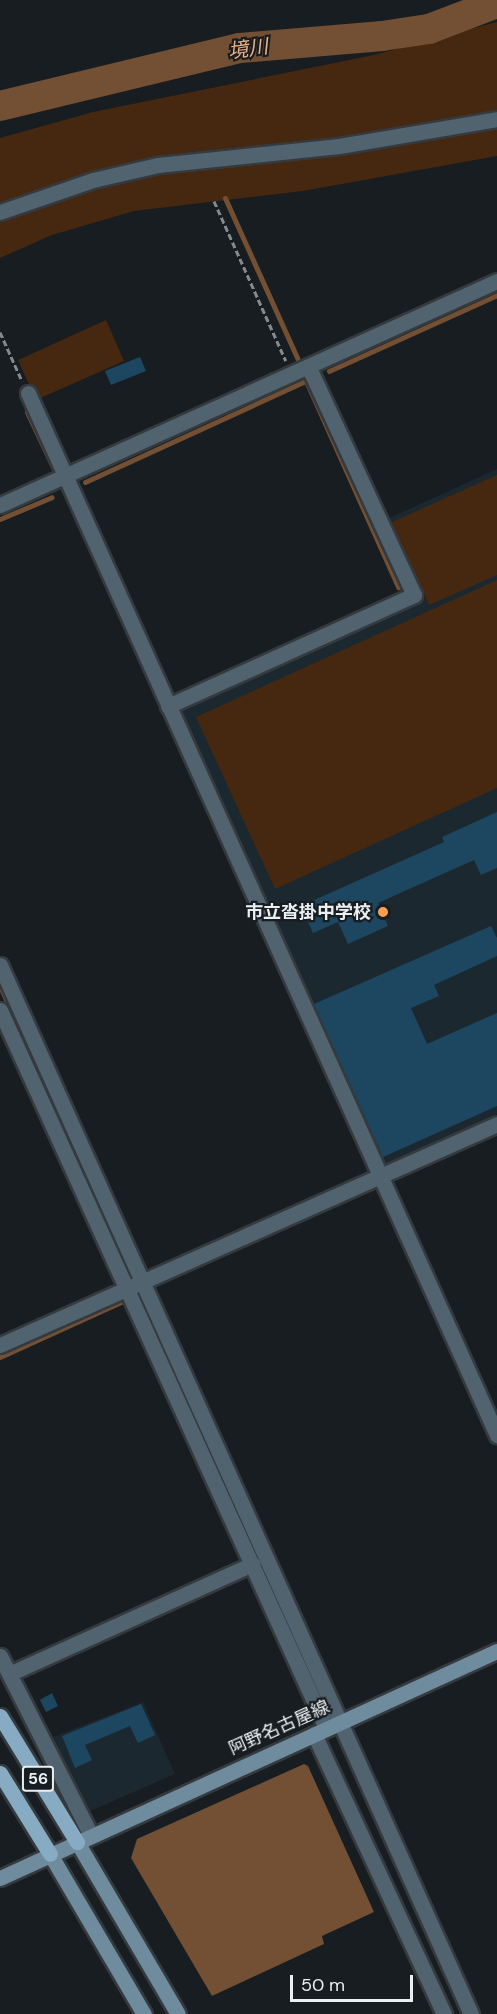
<!DOCTYPE html>
<html>
<head>
<meta charset="utf-8">
<style>
	body { margin:0 }
	#map { position:relative; width:497px; height:2014px; overflow:hidden; background:#171d21; font-family:"DM Sans","Noto Sans JP",sans-serif }
	div>[style] { position:absolute }
	.built>* { inset:0; background:#1c2830 }
	.green>* { inset:0; background:#45280f }
	.water>* { inset:0; background:#734f33 }
	.stream>* { height:5px; margin:-2.5px; padding:0 2.5px; transform-origin:2.5px; border-radius:2.5px; background:#734f33 }
	.river>* { height:30px; margin:-15px; padding:0 15px; transform-origin:15px; border-radius:15px; background:#734f33 }
	.building>* { inset:0; background:#1d4760 }
	.path>* { height:3px; margin-top:-1.5px; transform-origin:0; background:repeating-linear-gradient(90deg,#858a8d 0 6px,transparent 0 9px) }
	.roads { filter:drop-shadow(2px 0 #353a3e) drop-shadow(-2px 0 #353a3e) drop-shadow(0 2px #353a3e) drop-shadow(0 -2px #353a3e) }
	.minor>* { height:15px; margin:-7.5px; padding:0 7.5px; transform-origin:7.5px; border-radius:7.5px; background:#51636f }
	.secondary>* { height:15px; margin:-7.5px; padding:0 7.5px; transform-origin:7.5px; border-radius:7.5px; background:#6f8b9e }
	.primary>* { height:15px; margin:-7.5px; padding:0 7.5px; transform-origin:7.5px; border-radius:7.5px; background:#86abc3 }
	.dots>* { width:16px; height:16px; translate:-50% -50%; box-sizing:border-box; border:3px solid #171d21; border-radius:50% }
	span { translate:-50% -50%; white-space:nowrap; text-align:center; line-height:1.15; -webkit-text-stroke:4.5px #171d21; paint-order:stroke }
	.shield-label span { padding:2px 4px; background:#171d21; border:2px solid; border-radius:4px; -webkit-text-stroke-width:0 }
	.shield-label { font-size:16px; color:#ebeff2; font-weight:700 }
	.poi-label { font-size:18px; color:#ebeff2; font-weight:700 }
	.right { translate:-100% -50%; text-align:right }
	.street-label { font-size:18px; color:#ebeff2 }
	.water-label { font-size:20px; color:#f0b385; font-style:italic }
	.scale { position:absolute; left:290px; top:1975px; width:123px; height:27px; box-sizing:border-box; border:3px solid #ebeff2; border-top:0; padding-left:8px; font-size:18px; line-height:21px; white-space:nowrap; color:#ebeff2; -webkit-text-stroke:4px #171d21; paint-order:stroke }
</style>
</head>
<body>
<div id="map">
	<div class="built">
		<div style="clip-path:polygon(497px 469px,497px 1114px,383px 1165px,179px 710px,423px 598px,387px 519px)"></div>
		<div style="clip-path:polygon(143px 1702px,175px 1774px,88px 1812px,53px 1737px)"></div>
	</div>
	<div class="green">
		<div style="clip-path:polygon(497px 22px,497px 114px,440px 127px,240px 151px,0 206px,0 138px,93px 112px,374px 55px)"></div>
		<div style="clip-path:polygon(497px 124px,497px 156px,303px 191px,134px 211px,52px 235px,0 258px,0 218px,94px 184px,158px 169px)"></div>
		<div style="clip-path:polygon(106px 320px,124px 361px,36px 400px,18px 360px)"></div>
		<div style="clip-path:polygon(497px 475px,497px 575px,429px 605px,392px 522px)"></div>
		<div style="clip-path:polygon(497px 580px,497px 788px,275px 889px,196px 717px)"></div>
	</div>
	<div class="water">
		<div style="clip-path:polygon(304px 1764px,308px 1766px,374px 1912px,322px 1936px,324px 1944px,212px 1996px,131px 1858px,137px 1839px)"></div>
	</div>
	<div class="stream">
		<div style="left:225px;top:198px;width:178px;rotate:65.7deg"></div>
		<div style="left:329px;top:371px;width:184px;rotate:-24.3deg"></div>
		<div style="left:27px;top:412px;width:61px;rotate:64.7deg"></div>
		<div style="left:85px;top:482px;width:243px;rotate:-24.6deg"></div>
		<div style="left:306px;top:381px;width:226px;rotate:65.9deg"></div>
		<div style="left:0;top:519px;width:56px;rotate:-22.9deg"></div>
		<div style="left:0;top:986px;width:317px;rotate:65.8deg"></div>
		<div style="left:140px;top:1295px;width:161px;rotate:65.8deg"></div>
		<div style="left:0;top:1357px;width:137px;rotate:-24.5deg"></div>
	</div>
	<div class="river">
		<div style="left:0;top:106px;width:247px;rotate:-13.6deg"></div>
		<div style="left:240px;top:48px;width:143px;rotate:-4.8deg"></div>
		<div style="left:382px;top:36px;width:48px;rotate:-8.5deg"></div>
		<div style="left:429px;top:29px;width:73px;rotate:-20.9deg"></div>
	</div>
	<div class="building">
		<div style="clip-path:polygon(140px 357px,146px 371px,111px 385px,105px 371px)"></div>
		<div style="clip-path:polygon(497px 812px,497px 868px,481px 875px,474px 860px,378px 903px,388px 926px,348px 944px,338px 922px,313px 933px,301px 906px,444px 842px,442px 837px)"></div>
		<div style="clip-path:polygon(491px 926px,497px 938px,497px 956px,434px 985px,439px 996px,411px 1008px,427px 1044px,497px 1013px,497px 1106px,383px 1157px,314px 1004px)"></div>
		<div style="clip-path:polygon(52px 1693px,58px 1706px,46px 1712px,40px 1700px)"></div>
		<div style="clip-path:polygon(141px 1704px,155px 1735px,138px 1743px,130px 1726px,85px 1745px,92px 1760px,75px 1768px,62px 1736px)"></div>
	</div>
	<div class="path">
		<div style="left:214px;top:201px;width:175px;rotate:65.8deg"></div>
		<div style="left:0;top:332px;width:54px;rotate:65.8deg"></div>
	</div>
	<div class="roads">
		<div class="minor">
			<div style="left:0;top:212px;width:98px;rotate:-19deg"></div>
			<div style="left:93px;top:180px;width:67px;rotate:-13deg"></div>
			<div style="left:158px;top:165px;width:182px;rotate:-6deg"></div>
			<div style="left:339px;top:146px;width:160px;rotate:-9.7deg"></div>
			<div style="left:28px;top:393px;width:1143px;rotate:65.77deg"></div>
			<div style="left:0;top:505px;width:545px;rotate:-24.26deg"></div>
			<div style="left:168px;top:706px;width:270px;rotate:-24.3deg"></div>
			<div style="left:414px;top:595px;width:252px;rotate:-114.8deg"></div>
			<div style="left:0;top:965px;width:1150px;rotate:65.82deg"></div>
			<div style="left:0;top:1010px;width:789px;rotate:65.58deg"></div>
			<div style="left:0;top:1345px;width:544px;rotate:-23.97deg"></div>
			<div style="left:0;top:1656px;width:201px;rotate:63.1deg"></div>
			<div style="left:11px;top:1673px;width:265px;rotate:-24.3deg"></div>
			<div style="left:314px;top:1734px;width:309px;rotate:65.1deg"></div>
		</div>
		<div class="secondary">
			<div style="left:77px;top:1842px;width:199px;rotate:59.6deg"></div>
			<div style="left:50px;top:1854px;width:186px;rotate:59.6deg"></div>
			<div style="left:0;top:1878px;width:546px;rotate:-24.55deg"></div>
		</div>
		<div class="primary">
			<div style="left:0;top:1716px;width:148px;rotate:58.6deg"></div>
			<div style="left:0;top:1773px;width:95px;rotate:58.3deg"></div>
		</div>
	</div>
	<div class="dots">
		<div style="left:383px;top:912px;background:#fb9e51"></div>
	</div>
	<div class="shield-label">
		<span style="left:38px;top:1779px">56</span>
	</div>
	<div class="poi-label">
		<span class="right" style="left:371px;top:912px">市立沓掛中学校</span>
	</div>
	<div class="street-label">
		<span style="left:279px;top:1728px;rotate:-24deg">阿野名古屋線</span>
	</div>
	<div class="water-label">
		<span style="left:248px;top:49px;rotate:-8deg">境川</span>
	</div>
	<div class="scale">50 m</div>
</div>
</body>
</html>
